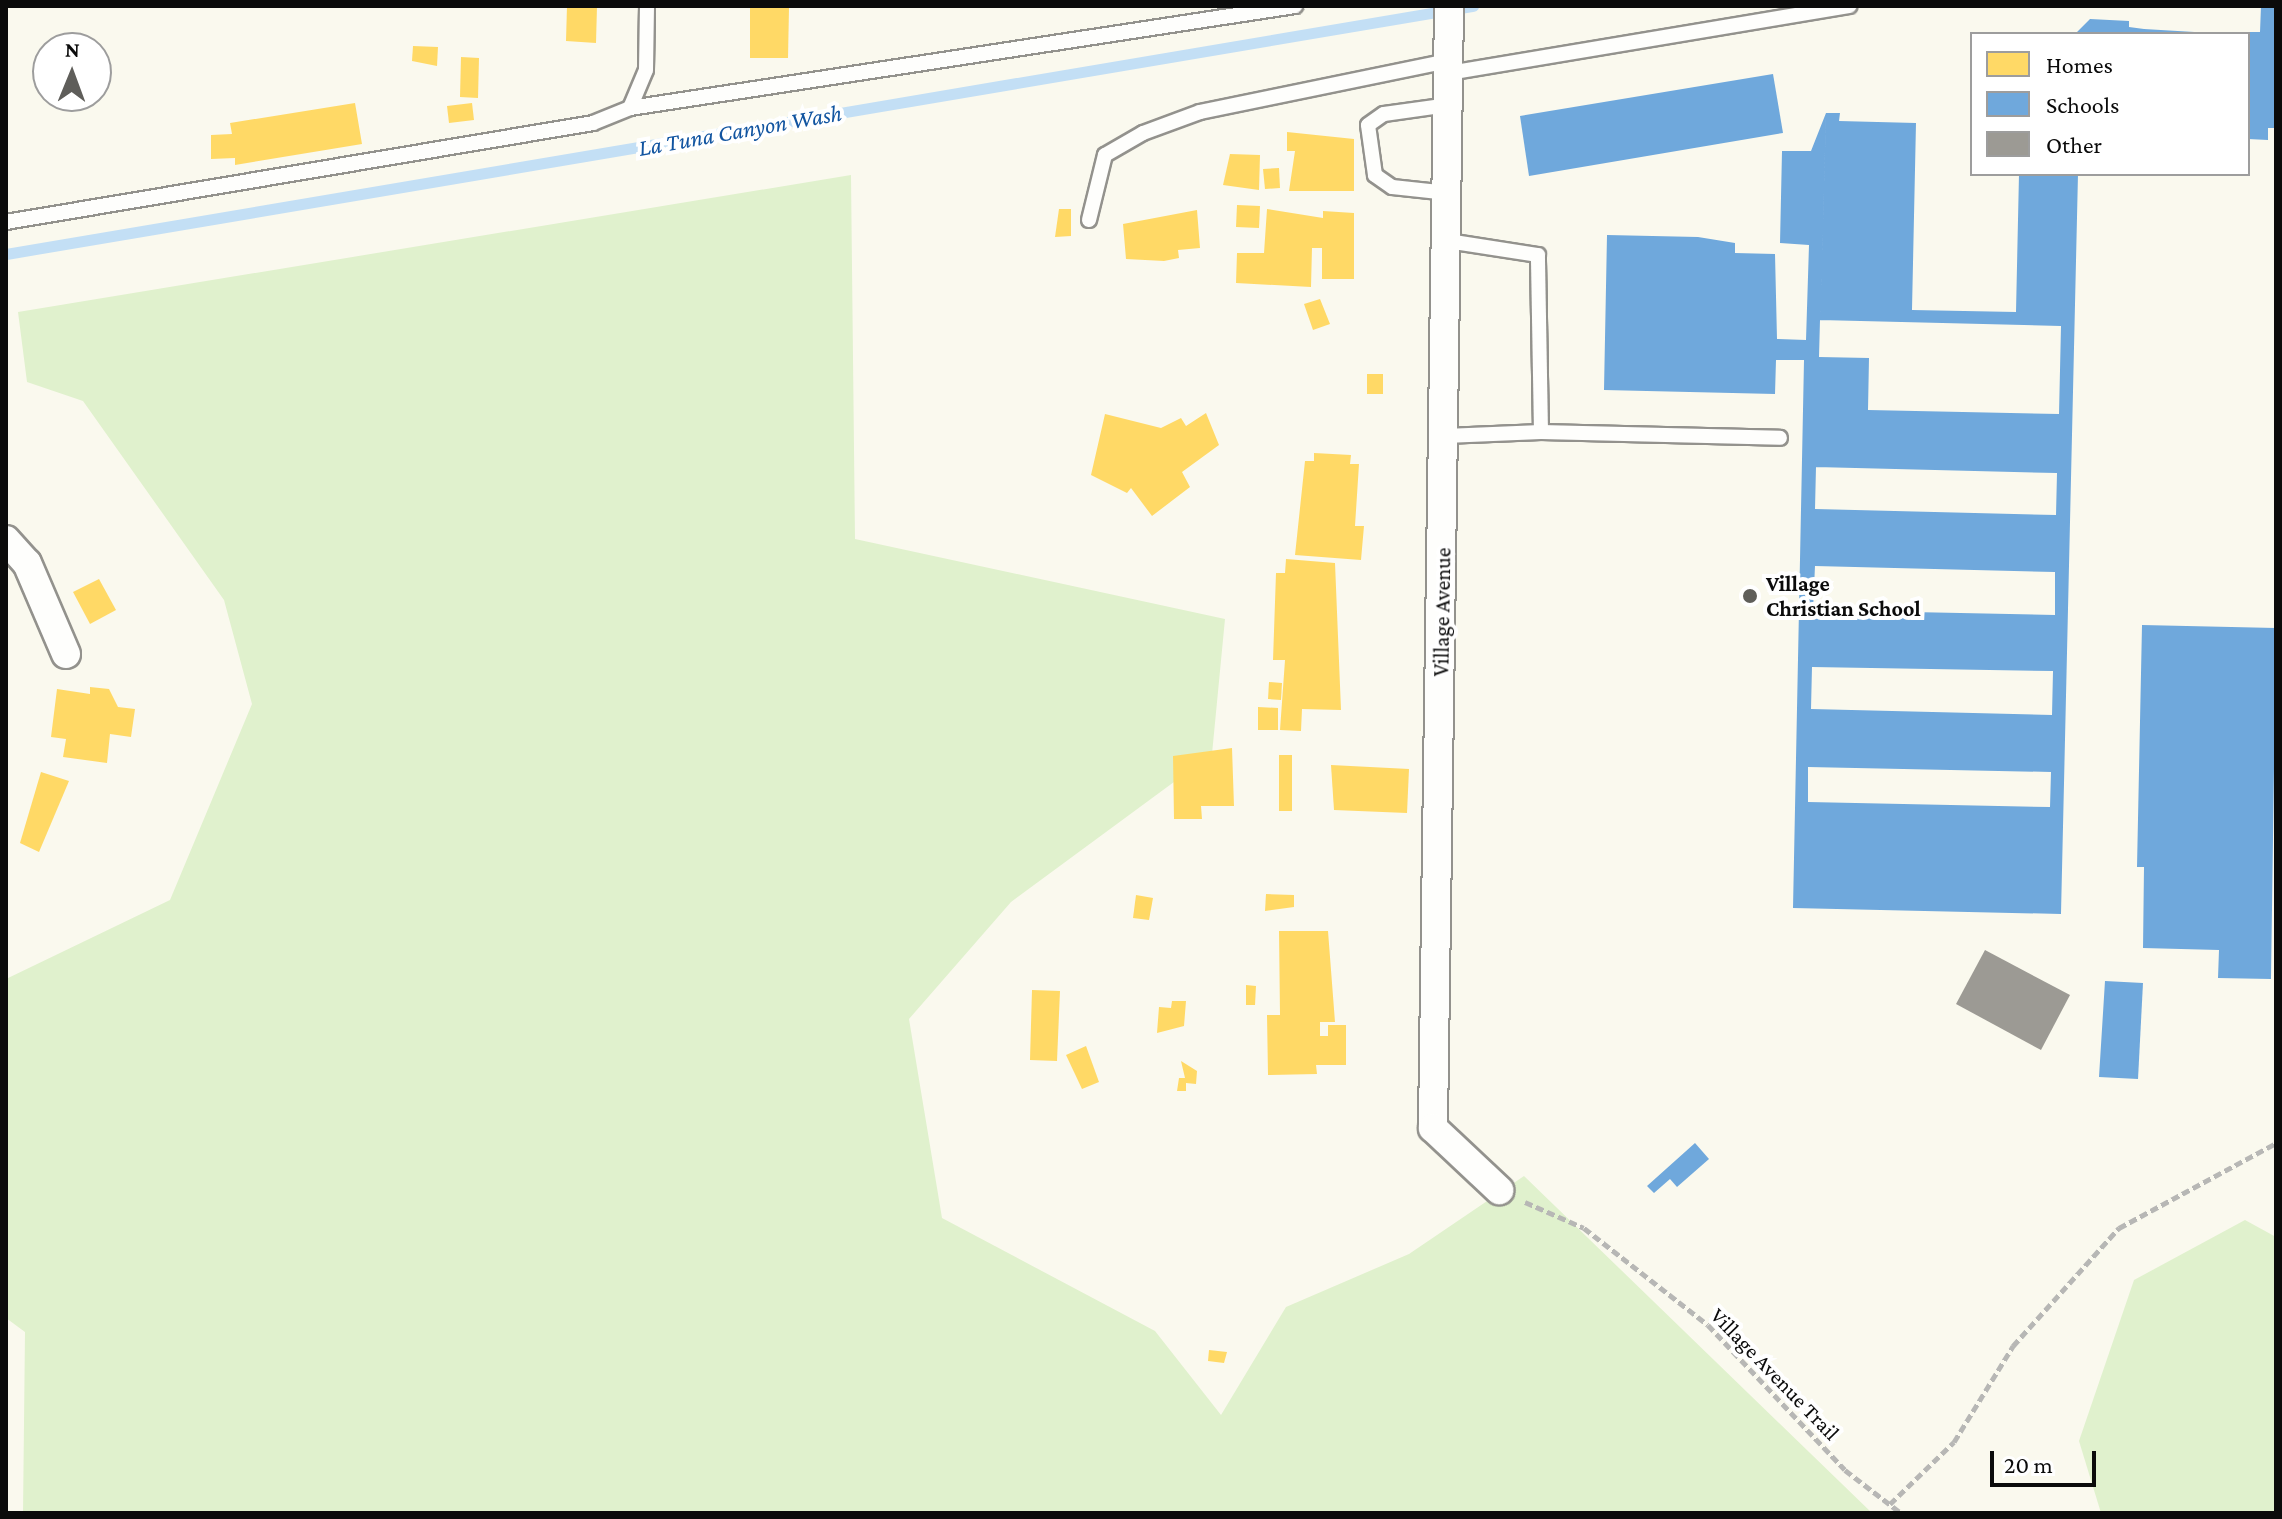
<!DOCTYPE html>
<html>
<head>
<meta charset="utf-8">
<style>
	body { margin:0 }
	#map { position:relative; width:2282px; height:1519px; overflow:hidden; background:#faf9ee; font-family:"Crimson Pro",serif }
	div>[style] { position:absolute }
	.green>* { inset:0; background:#e0f1cd }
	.homes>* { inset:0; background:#ffd966 }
	.schools>* { inset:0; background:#6fa8dc }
	.stream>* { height:11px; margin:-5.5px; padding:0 5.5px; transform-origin:5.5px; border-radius:5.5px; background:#c3dff5 }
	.building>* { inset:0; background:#9c9a94 }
	.path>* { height:5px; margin-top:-2.5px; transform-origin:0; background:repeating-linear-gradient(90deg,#b7b7b5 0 8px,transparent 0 12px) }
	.roads { filter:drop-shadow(2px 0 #93928d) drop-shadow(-2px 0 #93928d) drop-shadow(0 2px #93928d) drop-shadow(0 -2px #93928d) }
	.lane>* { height:14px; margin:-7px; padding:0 7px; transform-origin:7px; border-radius:7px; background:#fefefc }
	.street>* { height:28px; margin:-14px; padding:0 14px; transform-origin:14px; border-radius:14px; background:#fefefc }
	.dots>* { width:22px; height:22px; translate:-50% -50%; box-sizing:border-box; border:4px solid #fff; border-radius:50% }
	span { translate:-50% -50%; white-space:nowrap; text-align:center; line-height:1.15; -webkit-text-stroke:8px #fff; paint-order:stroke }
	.poi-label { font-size:22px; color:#0b0b0b; font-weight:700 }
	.left { translate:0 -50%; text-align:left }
	.street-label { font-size:22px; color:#0b0b0b }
	.water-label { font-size:24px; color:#1154a0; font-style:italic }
	.frame { position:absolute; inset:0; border:8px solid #0b0b0b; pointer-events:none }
	.legend { position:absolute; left:1970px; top:32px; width:280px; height:144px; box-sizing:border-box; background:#fff; border:2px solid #9d9d9d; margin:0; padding:10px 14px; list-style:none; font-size:24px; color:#0b0b0b }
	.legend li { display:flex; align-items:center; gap:16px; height:40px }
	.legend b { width:40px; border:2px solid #9d9d9d }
	.north { position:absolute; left:32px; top:32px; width:80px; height:80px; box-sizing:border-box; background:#fff; border:2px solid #9d9d9d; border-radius:50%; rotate:1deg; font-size:22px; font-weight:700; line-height:32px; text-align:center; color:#0b0b0b }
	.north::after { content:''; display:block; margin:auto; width:28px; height:36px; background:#5f5e5a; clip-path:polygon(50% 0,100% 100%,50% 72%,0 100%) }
	.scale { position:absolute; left:1990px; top:1451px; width:106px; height:36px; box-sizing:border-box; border:4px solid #0b0b0b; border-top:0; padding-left:10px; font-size:24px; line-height:28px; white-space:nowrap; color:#0b0b0b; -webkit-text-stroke:6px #fff; paint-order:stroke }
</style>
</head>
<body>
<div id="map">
	<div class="green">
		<div style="clip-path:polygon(851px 175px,855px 539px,1225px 619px,1212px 754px,1011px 902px,909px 1019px,942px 1218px,1155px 1331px,1221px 1415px,1286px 1307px,1409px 1254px,1524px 1176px,1872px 1513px,23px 1513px,25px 1332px,6px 1318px,6px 979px,170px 900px,252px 704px,224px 600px,83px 401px,27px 382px,18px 312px)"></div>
		<div style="clip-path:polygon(2245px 1220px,2276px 1237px,2276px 1513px,2101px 1513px,2079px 1441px,2134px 1280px)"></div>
	</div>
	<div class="homes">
		<div style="clip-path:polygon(567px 6px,597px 6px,596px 43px,566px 41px)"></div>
		<div style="clip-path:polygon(750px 8px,789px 8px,788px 58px,750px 58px)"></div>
		<div style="clip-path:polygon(413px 46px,438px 47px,437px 66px,412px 61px)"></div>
		<div style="clip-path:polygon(461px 57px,479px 58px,478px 98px,460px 97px)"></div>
		<div style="clip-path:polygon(355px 103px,362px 144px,235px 165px,235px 158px,211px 159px,211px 135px,232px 134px,230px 123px)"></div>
		<div style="clip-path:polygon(472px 103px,474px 120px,449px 123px,447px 106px)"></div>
		<div style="clip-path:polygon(1287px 132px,1354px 139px,1354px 191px,1289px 191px,1295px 151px,1287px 151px)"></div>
		<div style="clip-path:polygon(1230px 154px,1260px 155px,1259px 190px,1223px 185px)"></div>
		<div style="clip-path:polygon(1279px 168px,1280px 188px,1265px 189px,1263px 169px)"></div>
		<div style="clip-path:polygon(1237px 205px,1260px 206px,1259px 228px,1236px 227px)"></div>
		<div style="clip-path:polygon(1059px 209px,1071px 209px,1071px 236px,1055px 237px)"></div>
		<div style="clip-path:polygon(1267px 209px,1323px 218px,1323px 211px,1354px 213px,1354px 279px,1322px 279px,1322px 248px,1312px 248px,1311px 287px,1236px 283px,1237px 253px,1264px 253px)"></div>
		<div style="clip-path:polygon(1197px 210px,1200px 248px,1178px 250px,1179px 258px,1164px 261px,1126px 259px,1123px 224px)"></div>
		<div style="clip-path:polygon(1320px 299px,1330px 324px,1313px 330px,1304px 304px)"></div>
		<div style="clip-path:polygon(1367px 374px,1383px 374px,1383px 394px,1367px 394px)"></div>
		<div style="clip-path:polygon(1206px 413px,1219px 445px,1182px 472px,1190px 487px,1152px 516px,1131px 488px,1127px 493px,1091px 475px,1105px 414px,1161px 428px,1181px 418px,1186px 426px)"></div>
		<div style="clip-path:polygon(1314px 453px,1351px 455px,1350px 464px,1359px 464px,1355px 526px,1364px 526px,1361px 560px,1295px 555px,1305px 461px,1314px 461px)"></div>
		<div style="clip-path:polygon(1286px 559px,1335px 563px,1341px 710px,1302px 709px,1301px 731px,1280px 730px,1285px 660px,1273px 660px,1276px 573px,1285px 573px)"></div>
		<div style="clip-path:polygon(99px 579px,116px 610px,90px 624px,73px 592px)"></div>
		<div style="clip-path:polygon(1269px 682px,1282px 683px,1281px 700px,1268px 699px)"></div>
		<div style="clip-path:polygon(90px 687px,109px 689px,118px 707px,135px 709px,131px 737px,110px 734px,107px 763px,63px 757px,66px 739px,51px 737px,57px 689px,90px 694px)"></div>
		<div style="clip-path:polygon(1258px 707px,1278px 708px,1278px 730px,1258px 730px)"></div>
		<div style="clip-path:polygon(1232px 748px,1234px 806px,1201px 806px,1202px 819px,1174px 819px,1173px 756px)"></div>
		<div style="clip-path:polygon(1279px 755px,1292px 755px,1292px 811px,1279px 811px)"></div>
		<div style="clip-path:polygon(1331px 765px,1409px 769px,1407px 813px,1334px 810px)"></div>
		<div style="clip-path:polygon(41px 772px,69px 781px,39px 852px,20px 843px)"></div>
		<div style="clip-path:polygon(1266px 894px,1294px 895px,1294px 907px,1265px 911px)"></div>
		<div style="clip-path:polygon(1136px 895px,1153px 898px,1149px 920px,1133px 918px)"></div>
		<div style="clip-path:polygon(1279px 931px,1328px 931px,1335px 1022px,1320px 1022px,1320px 1036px,1328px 1036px,1328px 1025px,1346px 1025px,1346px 1065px,1316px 1065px,1317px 1074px,1268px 1075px,1267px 1015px,1280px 1015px)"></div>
		<div style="clip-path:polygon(1246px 985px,1256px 986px,1255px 1005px,1246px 1005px)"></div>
		<div style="clip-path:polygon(1032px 990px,1060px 991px,1057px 1061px,1030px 1060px)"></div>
		<div style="clip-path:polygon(1172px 1001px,1186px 1001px,1184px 1026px,1157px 1033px,1159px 1007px,1171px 1008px)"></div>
		<div style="clip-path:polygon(1086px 1046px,1099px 1082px,1082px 1089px,1066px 1055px)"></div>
		<div style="clip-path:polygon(1181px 1061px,1197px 1071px,1196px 1084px,1186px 1083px,1186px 1091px,1177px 1091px,1179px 1078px,1185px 1078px)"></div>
		<div style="clip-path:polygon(1209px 1350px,1227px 1352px,1224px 1363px,1208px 1361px)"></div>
	</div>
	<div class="schools">
		<div style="clip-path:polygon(2261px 6px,2276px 6px,2276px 128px,2268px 128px,2268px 140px,2248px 139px,2248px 32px,2260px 32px)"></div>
		<div style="clip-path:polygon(2090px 19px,2129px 21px,2129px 27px,2144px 29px,2228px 34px,2075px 34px)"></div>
		<div style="clip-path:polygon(1773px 74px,1783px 133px,1529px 176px,1520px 116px)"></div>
		<div style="clip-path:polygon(evenodd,1826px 113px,1840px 113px,1839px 121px,1916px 123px,1912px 310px,2016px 312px,2019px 174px,2078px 174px,2061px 914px,1793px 908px,1804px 360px,1776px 360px,1775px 394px,1604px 390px,1607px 235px,1698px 237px,1735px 243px,1735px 253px,1775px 254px,1777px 339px,1806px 340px,1809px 245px,1780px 243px,1782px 151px,1811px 151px,1826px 113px,1820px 320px,2061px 326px,2059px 414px,1868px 410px,1869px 358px,1819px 357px,1820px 320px,1826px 113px,1816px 467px,2057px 473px,2056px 515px,1815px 509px,1816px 467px,1826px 113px,1815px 566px,2055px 572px,2055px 615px,1813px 610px,1815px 566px,1826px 113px,1812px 667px,2053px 671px,2052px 715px,1811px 709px,1812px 667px,1826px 113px,1808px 767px,2051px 772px,2050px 807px,1808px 802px,1808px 767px)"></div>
		<div style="clip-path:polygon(2142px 625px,2276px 628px,2271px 979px,2218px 978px,2219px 950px,2143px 948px,2144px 867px,2137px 867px)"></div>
		<div style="clip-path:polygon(2105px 981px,2143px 983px,2138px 1079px,2099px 1077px)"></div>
		<div style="clip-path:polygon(1695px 1143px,1709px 1159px,1677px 1187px,1670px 1179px,1654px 1193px,1647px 1186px)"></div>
	</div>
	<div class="stream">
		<div style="left:6px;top:254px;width:1488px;rotate:-9.6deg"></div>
	</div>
	<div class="building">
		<div style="clip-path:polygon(1985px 950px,2070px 995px,2041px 1050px,1956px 1004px)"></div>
	</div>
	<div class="path">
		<div style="left:1525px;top:1202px;width:64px;rotate:23.8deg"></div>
		<div style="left:1584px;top:1228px;width:157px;rotate:38deg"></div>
		<div style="left:1708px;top:1325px;width:199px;rotate:46.6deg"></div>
		<div style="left:1845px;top:1470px;width:71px;rotate:37.5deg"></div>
		<div style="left:1890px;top:1504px;width:89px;rotate:-44.1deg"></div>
		<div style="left:1954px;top:1442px;width:113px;rotate:-58.4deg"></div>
		<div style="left:2013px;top:1346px;width:159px;rotate:-48.1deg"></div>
		<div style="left:2119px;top:1228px;width:179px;rotate:-28.4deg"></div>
	</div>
	<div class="roads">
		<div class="lane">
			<div style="left:1449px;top:73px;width:406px;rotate:-9.5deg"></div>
			<div style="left:630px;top:108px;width:673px;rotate:-8.72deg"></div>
			<div style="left:1448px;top:193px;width:56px;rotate:-173.9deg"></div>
			<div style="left:1392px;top:187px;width:21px;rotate:-145deg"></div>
			<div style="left:1375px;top:175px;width:50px;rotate:-98deg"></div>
			<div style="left:1368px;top:125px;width:19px;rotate:-35deg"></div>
			<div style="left:1384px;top:114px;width:66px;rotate:-7.9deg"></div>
			<div style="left:1089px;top:220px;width:67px;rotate:-76.2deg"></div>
			<div style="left:1105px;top:155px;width:44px;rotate:-30.1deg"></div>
			<div style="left:1143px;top:133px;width:61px;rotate:-20.2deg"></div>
			<div style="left:1200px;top:112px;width:253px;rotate:-11.6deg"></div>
			<div style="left:6px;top:222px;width:595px;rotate:-9.57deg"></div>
			<div style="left:593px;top:123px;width:40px;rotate:-22deg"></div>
			<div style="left:630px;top:108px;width:41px;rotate:-67.2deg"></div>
			<div style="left:646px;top:70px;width:64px;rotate:-89.1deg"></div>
			<div style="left:1541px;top:432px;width:239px;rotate:1.4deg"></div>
			<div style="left:1445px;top:436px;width:96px;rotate:-2.4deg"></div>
			<div style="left:1541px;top:432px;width:177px;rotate:-91deg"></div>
			<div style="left:1538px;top:255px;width:91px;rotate:-171.2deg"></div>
		</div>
		<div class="street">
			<div style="left:1449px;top:6px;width:1122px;rotate:90.82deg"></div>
			<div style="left:1433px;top:1128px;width:91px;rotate:43.2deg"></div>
			<div style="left:6px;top:540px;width:31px;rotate:48deg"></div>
			<div style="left:27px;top:563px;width:99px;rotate:66.8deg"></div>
		</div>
	</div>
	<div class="dots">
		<div style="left:1750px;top:596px;background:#5f5e5a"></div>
	</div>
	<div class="poi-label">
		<span class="left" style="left:1766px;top:596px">Village<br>Christian School</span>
	</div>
	<div class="street-label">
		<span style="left:1442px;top:612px;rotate:-89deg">Village Avenue</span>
		<span style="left:1775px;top:1374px;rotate:46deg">Village Avenue Trail</span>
	</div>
	<div class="water-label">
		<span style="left:740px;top:130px;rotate:-10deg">La Tuna Canyon Wash</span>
	</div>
	<div class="frame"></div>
	<ul class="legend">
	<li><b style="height:22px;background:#ffd966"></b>Homes</li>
	<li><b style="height:22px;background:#6fa8dc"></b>Schools</li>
	<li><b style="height:22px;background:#9c9a94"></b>Other</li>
	</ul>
	<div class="north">N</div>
	<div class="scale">20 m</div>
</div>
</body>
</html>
